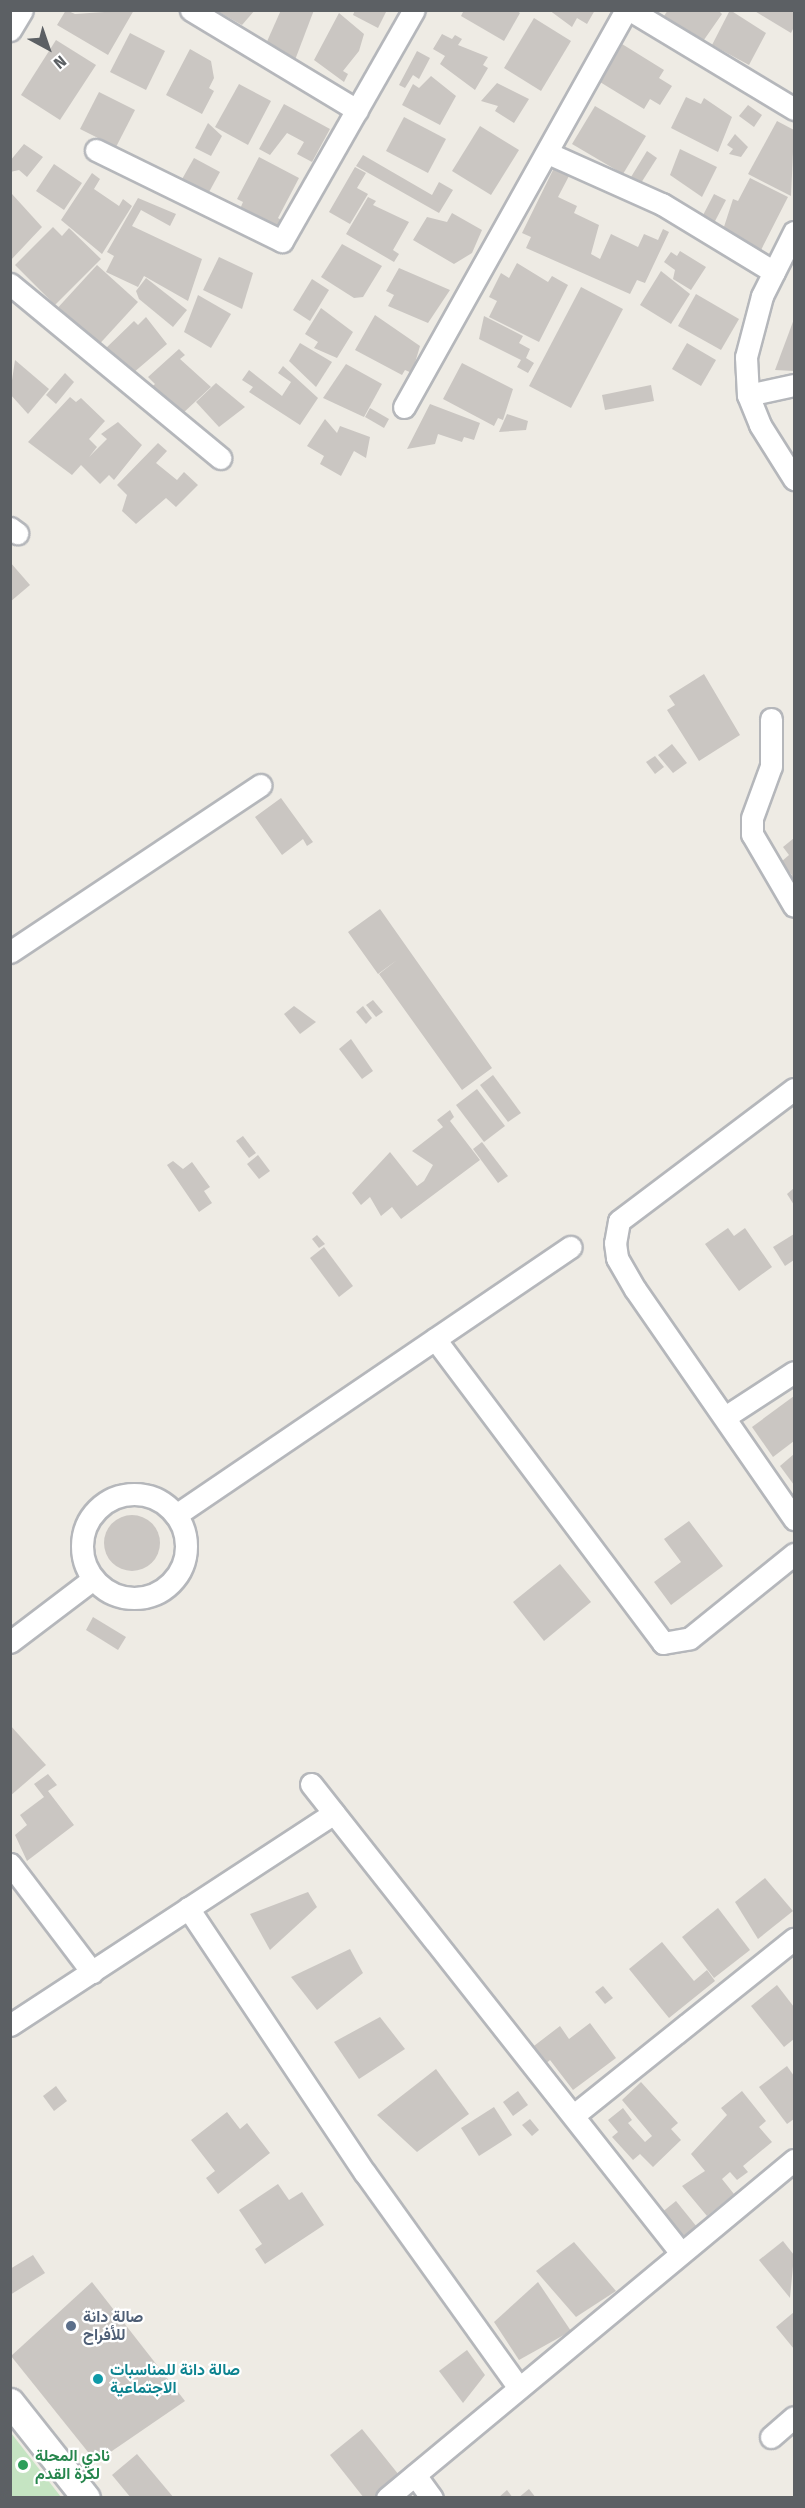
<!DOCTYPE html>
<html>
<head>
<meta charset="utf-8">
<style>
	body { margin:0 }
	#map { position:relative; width:805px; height:2508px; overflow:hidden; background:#eeebe4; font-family:"Fira Sans",Vazirmatn,sans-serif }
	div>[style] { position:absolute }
	.green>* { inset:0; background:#c5e4c2 }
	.building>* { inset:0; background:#cac6c2 }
	.round { border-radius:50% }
	.roads { filter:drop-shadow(2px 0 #b5b7bb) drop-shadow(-2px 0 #b5b7bb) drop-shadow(0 2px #b5b7bb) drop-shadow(0 -2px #b5b7bb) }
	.minor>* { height:21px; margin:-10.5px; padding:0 10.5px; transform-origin:10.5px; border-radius:10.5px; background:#fff }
	.minor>.ring { margin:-10.5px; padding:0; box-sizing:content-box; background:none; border:21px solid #fff; border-radius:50% }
	.tertiary>* { height:27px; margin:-13.5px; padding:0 13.5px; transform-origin:13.5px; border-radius:13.5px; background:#fff }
	.dots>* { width:16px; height:16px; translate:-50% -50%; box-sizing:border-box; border:3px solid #fff; border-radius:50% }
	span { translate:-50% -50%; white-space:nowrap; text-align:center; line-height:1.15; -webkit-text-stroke:4.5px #fff; paint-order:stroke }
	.service-label { font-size:16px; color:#4e5e75; font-weight:700 }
	.left { translate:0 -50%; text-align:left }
	.culture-label { font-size:16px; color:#0d838f; font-weight:700 }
	.leisure-label { font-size:16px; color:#27864d; font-weight:700 }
	.frame { position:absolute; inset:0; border:12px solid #5c6064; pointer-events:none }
	.north { position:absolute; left:18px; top:18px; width:60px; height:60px; -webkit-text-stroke:4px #fff; paint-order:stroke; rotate:140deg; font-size:16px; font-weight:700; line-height:24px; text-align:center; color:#5c6064 }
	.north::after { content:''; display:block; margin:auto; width:21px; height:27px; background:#5c6064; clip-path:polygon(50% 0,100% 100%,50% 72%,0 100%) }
</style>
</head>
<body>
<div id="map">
	<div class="green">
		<div style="clip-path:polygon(11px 2433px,61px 2497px,11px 2497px)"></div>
	</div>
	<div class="building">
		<div style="clip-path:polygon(66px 10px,75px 14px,134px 10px,108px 55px,57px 25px)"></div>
		<div style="clip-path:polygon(215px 10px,255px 10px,242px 25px)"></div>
		<div style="clip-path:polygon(281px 10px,314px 10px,295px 60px,265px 46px)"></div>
		<div style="clip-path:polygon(355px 10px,387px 10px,378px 28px,353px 15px)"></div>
		<div style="clip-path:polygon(464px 10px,516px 10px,520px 13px,504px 41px,461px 16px)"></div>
		<div style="clip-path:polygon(549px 10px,595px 10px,587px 24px,577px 18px,572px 27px)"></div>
		<div style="clip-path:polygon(668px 10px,718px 10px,722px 14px,699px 47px,689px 40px,693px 34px,664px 16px)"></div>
		<div style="clip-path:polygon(730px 10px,766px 33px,749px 65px,712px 45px)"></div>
		<div style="clip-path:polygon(753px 10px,794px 10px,794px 27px,791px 33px)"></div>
		<div style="clip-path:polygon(339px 13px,364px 34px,359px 51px,343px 71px,348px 74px,344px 82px,314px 60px)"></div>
		<div style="clip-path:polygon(534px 18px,571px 41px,541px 91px,504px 68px)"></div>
		<div style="clip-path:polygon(130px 33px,165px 51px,146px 90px,110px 72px)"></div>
		<div style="clip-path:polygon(442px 34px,452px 39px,455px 35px,462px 39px,458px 45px,488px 57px,483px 65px,488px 68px,475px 90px,440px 64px,445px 56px,433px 49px)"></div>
		<div style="clip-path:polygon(56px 40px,96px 65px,60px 120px,21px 95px)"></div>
		<div style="clip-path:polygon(622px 44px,664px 70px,659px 78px,672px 86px,660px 105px,650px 99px,644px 109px,600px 82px)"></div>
		<div style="clip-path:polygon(190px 49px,211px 61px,214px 78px,209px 88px,214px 91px,202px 114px,166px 95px)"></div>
		<div style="clip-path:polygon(417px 51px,430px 58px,419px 79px,413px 75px,405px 88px,399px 85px)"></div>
		<div style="clip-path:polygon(431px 76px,456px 96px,440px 125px,402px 105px,413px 84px,419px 88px)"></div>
		<div style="clip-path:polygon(497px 83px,529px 99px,514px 123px,495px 111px,498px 106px,481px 101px)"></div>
		<div style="clip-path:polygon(239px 84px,271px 101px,248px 145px,215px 127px)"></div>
		<div style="clip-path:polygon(99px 92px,135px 110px,116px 147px,80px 129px)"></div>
		<div style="clip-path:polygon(686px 97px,701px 104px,704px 98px,732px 117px,718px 152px,671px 128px)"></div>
		<div style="clip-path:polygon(284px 104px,330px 129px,312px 162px,297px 154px,304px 142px,287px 133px,270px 155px,259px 149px)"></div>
		<div style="clip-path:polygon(748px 105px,762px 115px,754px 127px,739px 116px)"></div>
		<div style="clip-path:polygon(595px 106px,646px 136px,623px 174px,572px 144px)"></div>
		<div style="clip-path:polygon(404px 117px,446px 139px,428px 173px,386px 151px)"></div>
		<div style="clip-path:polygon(777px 121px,794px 130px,791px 196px,748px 174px)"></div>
		<div style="clip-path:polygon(208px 123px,222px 136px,211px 156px,195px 148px)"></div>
		<div style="clip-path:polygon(480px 126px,519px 150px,491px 195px,452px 171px)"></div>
		<div style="clip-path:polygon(735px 134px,748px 147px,741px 157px,729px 154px,733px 149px,727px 145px)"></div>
		<div style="clip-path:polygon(24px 144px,43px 157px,27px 177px,19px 170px,10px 172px,10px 161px)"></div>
		<div style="clip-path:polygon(680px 149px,717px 167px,702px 197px,670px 175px)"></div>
		<div style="clip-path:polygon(647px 151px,657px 158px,641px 183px,631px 177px)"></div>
		<div style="clip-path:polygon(363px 155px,432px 195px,439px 182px,453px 190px,439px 213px,356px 166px)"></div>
		<div style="clip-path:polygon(259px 157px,299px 178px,278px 218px,286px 223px,279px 237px,240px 209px,243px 202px,237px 199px)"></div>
		<div style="clip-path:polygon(194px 158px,220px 172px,203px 203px,177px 188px)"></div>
		<div style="clip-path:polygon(54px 164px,82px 183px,64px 210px,36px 191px)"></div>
		<div style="clip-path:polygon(355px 167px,366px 173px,357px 188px,368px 194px,350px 224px,329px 212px)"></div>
		<div style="clip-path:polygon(554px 168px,569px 176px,558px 197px,577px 206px,574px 213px,599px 225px,591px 254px,600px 259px,611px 234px,638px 247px,644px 234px,658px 240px,663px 229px,669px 232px,645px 283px,637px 280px,630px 294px,526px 248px,531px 237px,522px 233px)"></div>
		<div style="clip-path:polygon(92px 173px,100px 179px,94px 189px,119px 206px,123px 199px,132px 206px,102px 254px,61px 220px)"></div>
		<div style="clip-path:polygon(750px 178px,788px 197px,760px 252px,722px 233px,733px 199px,738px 201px)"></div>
		<div style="clip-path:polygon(12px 194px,42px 227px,10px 261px,10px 196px)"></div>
		<div style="clip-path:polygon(714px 194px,726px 200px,713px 225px,701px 219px)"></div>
		<div style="clip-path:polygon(368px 197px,376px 201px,373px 205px,409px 222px,393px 250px,399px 254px,394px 262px,346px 234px)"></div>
		<div style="clip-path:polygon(138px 198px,176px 214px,170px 226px,141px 210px,132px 226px,202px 259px,188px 301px,144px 276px,138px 287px,106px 272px,114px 256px,107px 252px)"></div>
		<div style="clip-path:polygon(452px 213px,482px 230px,472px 253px,454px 264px,413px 240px,427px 217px,447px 222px)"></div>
		<div style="clip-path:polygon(53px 227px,62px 236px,69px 228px,101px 259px,55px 305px,15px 265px)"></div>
		<div style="clip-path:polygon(342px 244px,382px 266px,363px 297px,354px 298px,321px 277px)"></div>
		<div style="clip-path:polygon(680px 251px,706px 267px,691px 290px,673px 279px,675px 270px,664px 262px,671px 252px,677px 256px)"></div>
		<div style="clip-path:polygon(219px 257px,253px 273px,242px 309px,203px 290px)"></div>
		<div style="clip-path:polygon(517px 263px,548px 282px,552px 276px,568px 285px,539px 342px,489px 317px,497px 301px,489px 297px,501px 273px,509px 278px)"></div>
		<div style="clip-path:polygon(97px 265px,138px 302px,94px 350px,53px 313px)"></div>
		<div style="clip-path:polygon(399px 268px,450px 290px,428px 323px,388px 306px,394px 295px,386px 291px)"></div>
		<div style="clip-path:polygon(661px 271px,690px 294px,671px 324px,640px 305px)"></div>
		<div style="clip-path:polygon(146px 278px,187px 310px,173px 327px,139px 299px,136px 291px)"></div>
		<div style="clip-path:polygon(312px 279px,329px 290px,310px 321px,293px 310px)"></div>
		<div style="clip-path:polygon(581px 287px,623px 309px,571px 408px,529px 386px)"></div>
		<div style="clip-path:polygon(696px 294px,739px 319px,721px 350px,678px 326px)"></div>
		<div style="clip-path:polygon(198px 295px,231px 314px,211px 348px,184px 332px)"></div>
		<div style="clip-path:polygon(321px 308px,353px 332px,337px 358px,314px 348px,318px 342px,305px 334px)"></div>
		<div style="clip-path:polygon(375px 315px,420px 346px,412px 373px,405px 370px,402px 375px,355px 350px)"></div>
		<div style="clip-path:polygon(484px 316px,523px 336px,519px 343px,530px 349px,526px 358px,534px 363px,528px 373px,517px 367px,521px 360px,479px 339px)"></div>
		<div style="clip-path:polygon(146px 317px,167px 344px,126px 379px,104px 350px,134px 321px,138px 325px)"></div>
		<div style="clip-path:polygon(794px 319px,794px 371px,775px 370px)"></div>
		<div style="clip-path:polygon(300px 343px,332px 362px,316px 387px,289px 361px)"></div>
		<div style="clip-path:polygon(687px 343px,716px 360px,701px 386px,672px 369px)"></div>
		<div style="clip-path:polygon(179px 349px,185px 355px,180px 359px,211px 387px,182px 414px,147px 391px,155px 384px,148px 377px)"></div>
		<div style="clip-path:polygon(15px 360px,49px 389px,28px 414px,10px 394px)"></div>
		<div style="clip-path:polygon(462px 363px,513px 389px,503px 420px,498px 418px,494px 426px,443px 399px)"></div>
		<div style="clip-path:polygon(346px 364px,382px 384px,364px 417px,323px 398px)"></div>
		<div style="clip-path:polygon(283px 366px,318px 398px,300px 425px,249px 392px,253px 387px,242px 380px,249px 370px,282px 396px,291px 382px,278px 373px)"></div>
		<div style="clip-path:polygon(65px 373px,74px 382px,56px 404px,46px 395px)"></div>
		<div style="clip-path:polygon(216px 383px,245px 407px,219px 427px,196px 402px)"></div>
		<div style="clip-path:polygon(651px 385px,654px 401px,605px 410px,602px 395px)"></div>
		<div style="clip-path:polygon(70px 397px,76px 402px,81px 398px,105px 421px,89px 439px,97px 447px,89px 457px,107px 439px,101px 434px,118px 422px,142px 445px,114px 480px,109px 475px,100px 484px,81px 465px,72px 475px,28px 442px)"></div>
		<div style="clip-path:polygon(430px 404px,480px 423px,474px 440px,464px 437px,462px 442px,438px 434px,435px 444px,407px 449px)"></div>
		<div style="clip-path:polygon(370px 408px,389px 419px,384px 428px,365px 417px)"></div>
		<div style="clip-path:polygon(507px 414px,528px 421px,526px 430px,499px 432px)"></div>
		<div style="clip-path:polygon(325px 419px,337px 433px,340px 426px,370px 437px,366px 458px,354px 451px,341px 476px,320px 464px,324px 456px,307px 446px)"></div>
		<div style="clip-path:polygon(158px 443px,167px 451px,156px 463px,177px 480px,184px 472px,198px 485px,176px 507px,166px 498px,136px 524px,122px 511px,127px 495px,117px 485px)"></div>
		<div style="clip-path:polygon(10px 562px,30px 585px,10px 602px)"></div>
		<div style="clip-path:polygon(704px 674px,740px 735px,699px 761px,667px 710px,675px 705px,669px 696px)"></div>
		<div style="clip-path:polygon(672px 744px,687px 763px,673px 773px,658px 755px)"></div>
		<div style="clip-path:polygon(655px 756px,664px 767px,655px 774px,646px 762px)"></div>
		<div style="clip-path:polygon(281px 798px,313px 842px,307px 846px,303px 839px,282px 855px,255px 817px)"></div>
		<div style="clip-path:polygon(794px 838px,794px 890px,784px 881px,792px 875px,781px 862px,789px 855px,783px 847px)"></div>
		<div style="clip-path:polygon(380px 909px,492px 1068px,462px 1090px,379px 974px,397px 960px,378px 974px,348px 932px)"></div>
		<div style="clip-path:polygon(373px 1000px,383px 1012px,376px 1017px,366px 1005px)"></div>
		<div style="clip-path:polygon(294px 1006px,316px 1022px,300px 1034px,284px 1014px)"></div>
		<div style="clip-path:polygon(363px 1006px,372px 1018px,366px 1024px,356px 1012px)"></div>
		<div style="clip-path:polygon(351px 1039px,373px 1071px,362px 1079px,339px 1049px)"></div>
		<div style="clip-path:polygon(493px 1075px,521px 1113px,508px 1122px,480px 1085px)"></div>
		<div style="clip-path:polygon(477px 1089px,505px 1126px,484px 1142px,456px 1105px)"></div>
		<div style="clip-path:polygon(450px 1110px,454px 1117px,450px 1121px,480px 1160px,401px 1219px,392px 1207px,381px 1216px,370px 1197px,361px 1205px,352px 1193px,390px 1152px,417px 1186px,424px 1181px,433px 1165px,412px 1151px,443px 1127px,437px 1120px)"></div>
		<div style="clip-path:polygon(243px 1136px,256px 1153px,249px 1158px,236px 1141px)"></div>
		<div style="clip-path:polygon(482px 1142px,508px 1176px,498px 1183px,473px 1149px)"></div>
		<div style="clip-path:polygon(258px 1155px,270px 1171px,259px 1179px,247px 1164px)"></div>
		<div style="clip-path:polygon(173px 1161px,183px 1169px,192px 1162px,210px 1187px,204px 1191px,212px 1203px,199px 1212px,167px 1165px)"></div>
		<div style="clip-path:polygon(794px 1188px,794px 1205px,787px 1194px)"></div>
		<div style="clip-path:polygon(728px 1228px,734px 1236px,745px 1228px,772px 1267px,739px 1291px,705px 1244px)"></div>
		<div style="clip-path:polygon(794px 1234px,794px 1260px,785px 1266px,773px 1247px)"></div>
		<div style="clip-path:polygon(317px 1235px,325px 1244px,319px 1248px,312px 1239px)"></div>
		<div style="clip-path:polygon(324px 1247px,353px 1286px,339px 1297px,310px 1258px)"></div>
		<div style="clip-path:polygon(794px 1396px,794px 1441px,773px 1457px,752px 1427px)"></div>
		<div style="clip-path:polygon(794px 1454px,794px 1485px,780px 1466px)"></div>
		<div class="round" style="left:104px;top:1515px;width:56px;height:56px"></div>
		<div style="clip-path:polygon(689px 1521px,723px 1566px,671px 1605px,654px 1582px,681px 1562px,664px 1539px)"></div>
		<div style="clip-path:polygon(560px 1564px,591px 1602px,544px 1641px,513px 1602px)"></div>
		<div style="clip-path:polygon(93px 1617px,126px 1637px,118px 1650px,86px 1630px)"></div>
		<div style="clip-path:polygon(10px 1725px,46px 1765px,10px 1796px)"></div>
		<div style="clip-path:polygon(48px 1774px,57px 1785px,48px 1791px,74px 1825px,27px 1861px,15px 1835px,27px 1825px,20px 1815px,44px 1797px,34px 1784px)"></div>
		<div style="clip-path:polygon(765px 1878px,793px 1911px,758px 1939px,735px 1902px)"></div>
		<div style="clip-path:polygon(308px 1892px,317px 1907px,270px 1950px,250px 1914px)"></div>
		<div style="clip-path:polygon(718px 1908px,750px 1950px,714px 1978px,682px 1937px)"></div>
		<div style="clip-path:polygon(662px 1942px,694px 1981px,707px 1970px,715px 1981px,669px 2018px,629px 1969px)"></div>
		<div style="clip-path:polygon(350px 1949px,363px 1973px,317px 2010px,291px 1977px)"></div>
		<div style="clip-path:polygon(777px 1985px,794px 2007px,794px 2039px,784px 2047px,751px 2006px)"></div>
		<div style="clip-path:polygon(603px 1986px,613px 1998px,605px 2004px,595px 1992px)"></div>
		<div style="clip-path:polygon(380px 2017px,405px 2049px,359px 2079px,334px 2042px)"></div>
		<div style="clip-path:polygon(590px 2023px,616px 2058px,573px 2090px,550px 2060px,543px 2066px,530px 2049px,560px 2026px,569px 2039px)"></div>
		<div style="clip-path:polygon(787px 2066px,794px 2076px,794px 2119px,787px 2124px,759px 2087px)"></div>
		<div style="clip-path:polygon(436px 2069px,469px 2114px,417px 2152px,377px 2115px)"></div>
		<div style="clip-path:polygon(641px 2082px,678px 2123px,671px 2129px,681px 2140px,653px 2167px,640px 2154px,633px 2160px,612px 2137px,618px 2132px,608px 2120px,623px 2108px,632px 2120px,628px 2123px,645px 2142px,652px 2136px,622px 2100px)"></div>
		<div style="clip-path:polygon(56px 2086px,67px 2101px,54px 2111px,43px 2096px)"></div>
		<div style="clip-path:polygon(518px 2091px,528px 2105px,513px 2116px,503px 2102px)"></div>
		<div style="clip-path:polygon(742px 2091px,766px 2121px,759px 2127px,772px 2142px,743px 2166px,748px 2172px,737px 2180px,730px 2172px,722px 2179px,734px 2194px,707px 2216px,682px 2186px,705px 2171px,691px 2154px,727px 2115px,721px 2108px)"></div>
		<div style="clip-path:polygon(494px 2107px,512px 2135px,479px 2156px,461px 2128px)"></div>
		<div style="clip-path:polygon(227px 2112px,240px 2129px,247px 2123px,270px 2153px,218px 2194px,206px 2178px,215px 2171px,191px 2140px)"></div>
		<div style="clip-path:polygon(530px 2119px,539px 2130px,532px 2136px,522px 2125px)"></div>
		<div style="clip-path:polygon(278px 2184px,289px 2200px,302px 2192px,324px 2225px,265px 2264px,255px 2249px,262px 2244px,239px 2210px)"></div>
		<div style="clip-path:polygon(676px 2201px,697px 2227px,682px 2240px,661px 2213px)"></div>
		<div style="clip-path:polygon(783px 2241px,794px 2255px,790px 2298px,759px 2260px)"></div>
		<div style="clip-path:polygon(574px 2242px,616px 2291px,576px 2317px,536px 2271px)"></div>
		<div style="clip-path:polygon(33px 2255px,45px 2273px,10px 2295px,10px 2269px)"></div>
		<div style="clip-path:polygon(92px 2282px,185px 2401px,96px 2462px,11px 2356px)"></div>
		<div style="clip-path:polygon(538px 2282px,571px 2331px,519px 2360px,494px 2322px)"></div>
		<div style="clip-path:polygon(794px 2312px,794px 2349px,776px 2327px)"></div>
		<div style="clip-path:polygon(467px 2350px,485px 2375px,463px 2403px,439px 2371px)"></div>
		<div style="clip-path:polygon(362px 2429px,403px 2480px,380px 2498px,364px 2498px,330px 2455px)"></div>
		<div style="clip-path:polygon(137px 2454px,174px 2498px,131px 2498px,112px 2475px)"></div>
		<div style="clip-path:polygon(529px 2489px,536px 2498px,518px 2498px)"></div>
		<div style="clip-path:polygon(507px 2490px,513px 2498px,498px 2498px)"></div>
	</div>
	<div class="roads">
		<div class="minor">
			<div style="left:191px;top:10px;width:194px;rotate:31.1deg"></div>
			<div style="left:630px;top:10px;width:192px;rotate:31.1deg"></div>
			<div style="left:10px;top:30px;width:23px;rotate:-59deg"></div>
			<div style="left:96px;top:150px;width:207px;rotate:26.1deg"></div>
			<div style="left:282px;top:241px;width:266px;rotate:-60.3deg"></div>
			<div style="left:550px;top:154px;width:123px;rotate:24.1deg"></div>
			<div style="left:662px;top:204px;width:131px;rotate:31.3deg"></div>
			<div style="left:794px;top:232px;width:72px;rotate:116.6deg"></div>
			<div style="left:762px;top:296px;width:63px;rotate:104.7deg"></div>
			<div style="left:746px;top:357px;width:38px;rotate:87deg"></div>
			<div style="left:748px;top:395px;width:32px;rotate:68deg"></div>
			<div style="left:760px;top:425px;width:64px;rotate:57.8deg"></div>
			<div style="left:10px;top:284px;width:273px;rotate:39.6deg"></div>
			<div style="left:748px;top:395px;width:47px;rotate:-12.3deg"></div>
			<div style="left:404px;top:407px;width:455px;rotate:-60.8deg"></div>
			<div style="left:10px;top:528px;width:9px;rotate:36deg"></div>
			<div style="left:771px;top:719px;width:47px;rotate:90deg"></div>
			<div style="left:771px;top:766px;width:55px;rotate:110.1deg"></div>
			<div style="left:752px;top:818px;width:16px;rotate:90deg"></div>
			<div style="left:752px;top:834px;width:83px;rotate:59.7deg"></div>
			<div style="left:10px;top:952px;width:301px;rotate:-33.7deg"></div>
			<div style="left:794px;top:1089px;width:219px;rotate:143deg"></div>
			<div style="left:619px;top:1221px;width:22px;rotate:100deg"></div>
			<div style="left:615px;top:1243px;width:15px;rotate:82deg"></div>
			<div style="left:617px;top:1258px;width:36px;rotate:60deg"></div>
			<div style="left:635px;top:1289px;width:280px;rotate:55.3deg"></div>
			<div style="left:435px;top:1339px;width:380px;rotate:53.1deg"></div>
			<div style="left:663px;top:1643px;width:27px;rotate:-10deg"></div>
			<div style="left:690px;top:1638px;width:134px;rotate:-38.9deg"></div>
			<div style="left:725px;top:1417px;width:82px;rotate:-33.1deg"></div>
			<div class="ring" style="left:82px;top:1494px;width:83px;height:83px"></div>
			<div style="left:176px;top:1515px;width:477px;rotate:-34.2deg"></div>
			<div style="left:10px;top:1642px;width:104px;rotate:-37.2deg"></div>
			<div style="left:311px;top:1784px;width:597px;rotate:51.73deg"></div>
			<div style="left:10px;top:1864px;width:136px;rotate:52.8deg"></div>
			<div style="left:188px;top:1908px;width:319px;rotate:56.3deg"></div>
			<div style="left:365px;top:2173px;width:264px;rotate:54.4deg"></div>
			<div style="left:10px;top:2025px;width:387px;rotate:-33.2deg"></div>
			<div style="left:574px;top:2115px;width:282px;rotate:-38.7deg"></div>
			<div style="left:771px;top:2437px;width:30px;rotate:-41deg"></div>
			<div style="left:415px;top:2475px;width:29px;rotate:54deg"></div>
			<div style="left:387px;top:2498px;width:529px;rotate:-39.71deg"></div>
		</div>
		<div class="tertiary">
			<div style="left:10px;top:2402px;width:122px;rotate:51.6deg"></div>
		</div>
	</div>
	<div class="dots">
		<div style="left:71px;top:2326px;background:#5c6f8a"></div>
		<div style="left:98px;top:2379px;background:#0f9aa8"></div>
		<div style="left:23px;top:2465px;background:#2e9e5b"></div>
	</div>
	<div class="service-label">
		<span class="left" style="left:83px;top:2326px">صالة دانة<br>للأفراح</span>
	</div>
	<div class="culture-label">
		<span class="left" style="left:110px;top:2379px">صالة دانة للمناسبات<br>الاجتماعية</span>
	</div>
	<div class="leisure-label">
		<span class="left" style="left:35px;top:2465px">نادي المحلة<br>لكرة القدم</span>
	</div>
	<div class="frame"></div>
	<div class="north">N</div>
</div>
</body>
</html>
